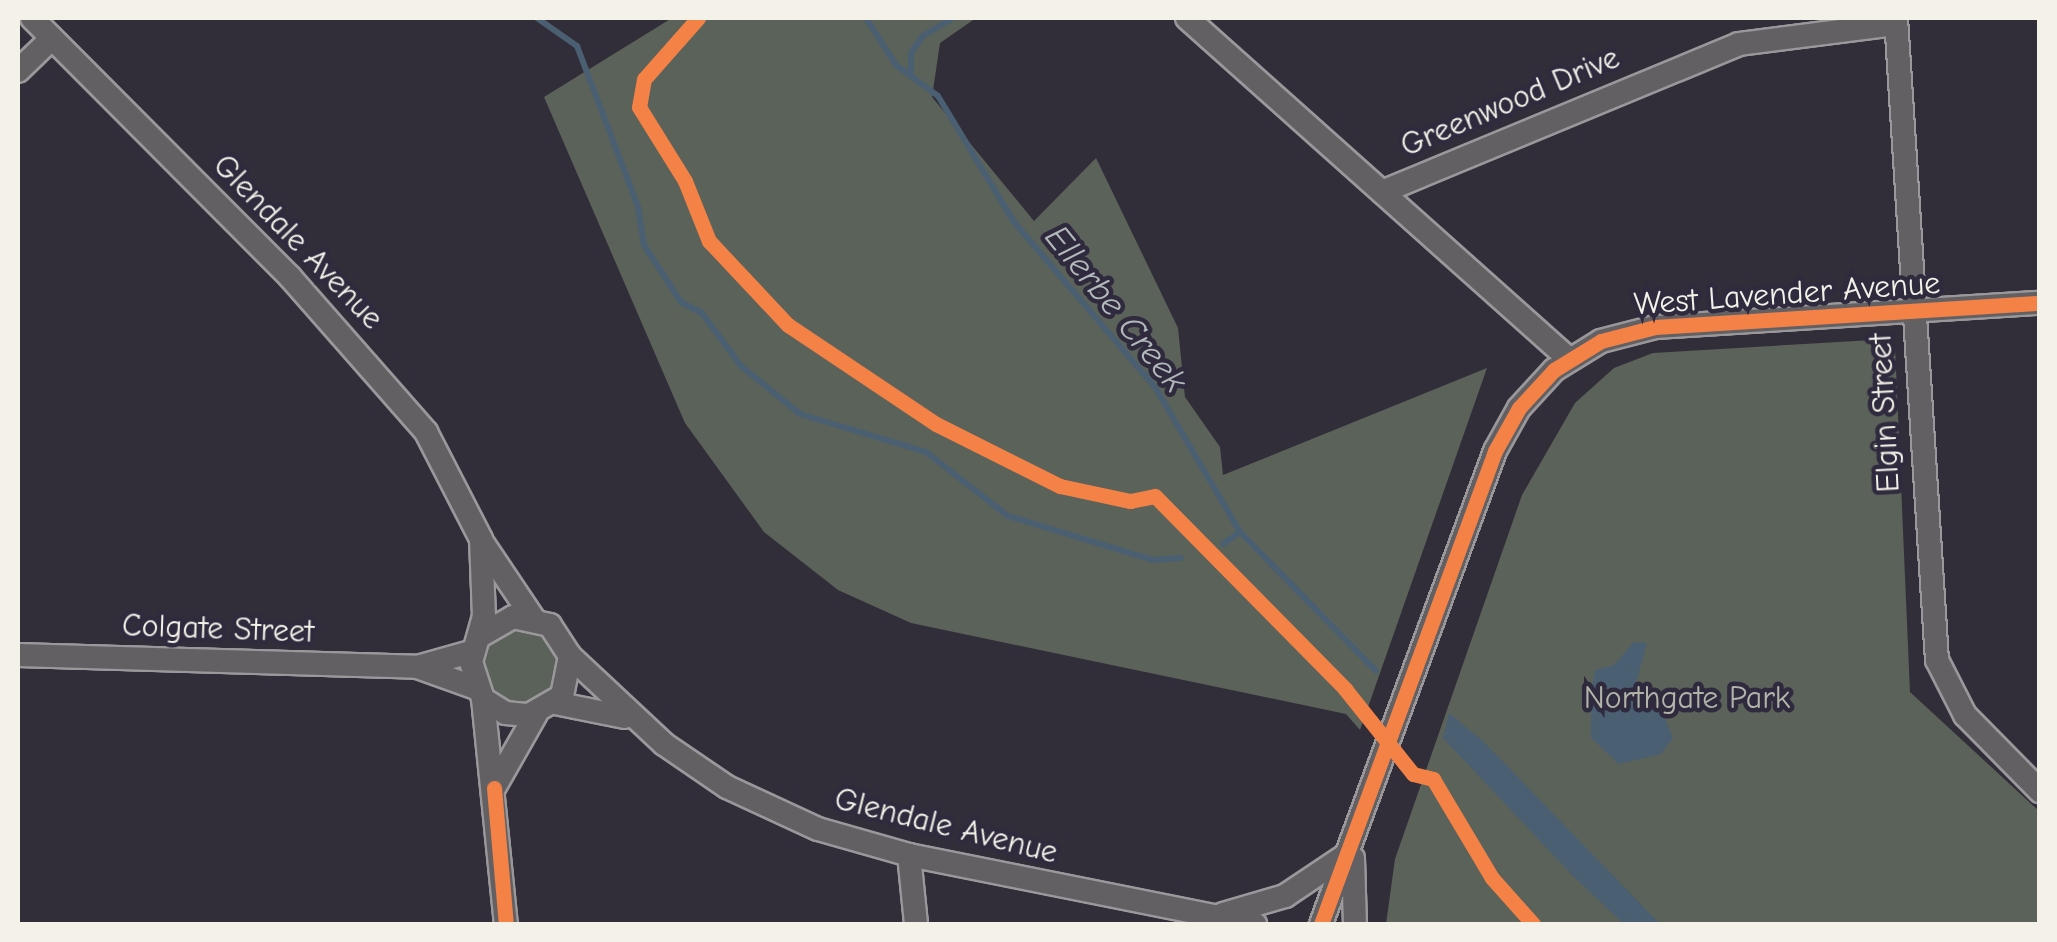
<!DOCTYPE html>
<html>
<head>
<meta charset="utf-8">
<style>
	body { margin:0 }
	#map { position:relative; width:2057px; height:942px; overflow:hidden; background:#312e39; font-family:"Comic Neue",sans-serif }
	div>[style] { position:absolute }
	.green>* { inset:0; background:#5b6259 }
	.round { border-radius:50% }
	.water>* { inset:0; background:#4a5f71 }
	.stream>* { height:6px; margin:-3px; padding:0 3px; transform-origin:3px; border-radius:3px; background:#4a5f71 }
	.roads { filter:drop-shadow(2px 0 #9a989b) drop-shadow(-2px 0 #9a989b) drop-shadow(0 2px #9a989b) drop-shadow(0 -2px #9a989b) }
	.minor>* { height:22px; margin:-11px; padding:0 11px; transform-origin:11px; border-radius:11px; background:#626063 }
	.cycleway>* { height:15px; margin:-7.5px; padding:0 7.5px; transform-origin:7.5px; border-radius:7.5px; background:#f48246 }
	span { translate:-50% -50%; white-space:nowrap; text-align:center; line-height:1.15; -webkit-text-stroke:9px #2f2a3d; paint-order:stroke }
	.street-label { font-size:32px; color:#f4f1e8 }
	.park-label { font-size:32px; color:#b2b4aa }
	.water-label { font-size:35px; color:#b1b9bb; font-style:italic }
	.frame { position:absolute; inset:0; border:20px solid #f4f1e8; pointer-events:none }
</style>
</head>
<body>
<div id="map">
	<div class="green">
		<div style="clip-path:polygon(672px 18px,976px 18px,940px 43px,932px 97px,1034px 221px,1096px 158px,1178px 328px,1185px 397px,1220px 447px,1223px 475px,1487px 368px,1360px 730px,1346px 714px,911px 623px,838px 590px,764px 532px,685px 423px,544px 97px)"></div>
		<div style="clip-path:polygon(1873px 340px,1895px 346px,1910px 692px,2039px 811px,2039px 924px,1386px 924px,1395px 859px,1522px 495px,1575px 403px,1614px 368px,1653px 353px)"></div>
		<div class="round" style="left:481px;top:626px;width:80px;height:80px"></div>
	</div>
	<div class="water">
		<div style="clip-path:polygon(1634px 642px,1647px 643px,1636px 683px,1659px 704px,1673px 738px,1661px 754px,1619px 764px,1591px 738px,1591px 692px,1595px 670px,1614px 665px)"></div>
		<div style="clip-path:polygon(1449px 713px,1483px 741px,1660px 924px,1624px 924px,1573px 876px,1443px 738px)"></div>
	</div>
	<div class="stream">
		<div style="left:537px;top:18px;width:49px;rotate:35deg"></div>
		<div style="left:577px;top:46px;width:172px;rotate:69.2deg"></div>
		<div style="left:638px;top:207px;width:38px;rotate:81deg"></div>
		<div style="left:644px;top:245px;width:68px;rotate:57deg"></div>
		<div style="left:681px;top:302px;width:24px;rotate:28deg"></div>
		<div style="left:702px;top:313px;width:66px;rotate:53.7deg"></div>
		<div style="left:741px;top:366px;width:76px;rotate:39.1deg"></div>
		<div style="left:800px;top:414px;width:132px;rotate:16.8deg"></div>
		<div style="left:926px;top:452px;width:104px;rotate:38deg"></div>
		<div style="left:1008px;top:516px;width:152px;rotate:16.9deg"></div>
		<div style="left:1153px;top:560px;width:28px;rotate:-4deg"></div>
		<div style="left:866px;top:18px;width:56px;rotate:57.4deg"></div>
		<div style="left:896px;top:65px;width:52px;rotate:36.4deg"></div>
		<div style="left:938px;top:96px;width:147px;rotate:58.9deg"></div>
		<div style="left:1014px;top:222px;width:217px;rotate:49.5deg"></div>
		<div style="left:1155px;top:387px;width:168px;rotate:59.6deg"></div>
		<div style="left:1240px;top:532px;width:194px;rotate:45.6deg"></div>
		<div style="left:911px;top:75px;width:22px;rotate:-90deg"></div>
		<div style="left:911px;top:53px;width:21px;rotate:-55deg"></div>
		<div style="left:923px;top:36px;width:35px;rotate:-31deg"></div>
		<div style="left:1223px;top:544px;width:21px;rotate:-35deg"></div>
	</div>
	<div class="roads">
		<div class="minor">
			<div style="left:32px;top:18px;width:366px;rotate:45.1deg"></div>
			<div style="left:290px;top:277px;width:206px;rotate:48.7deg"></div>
			<div style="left:426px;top:432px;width:120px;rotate:62.8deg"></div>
			<div style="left:481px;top:539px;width:77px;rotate:87.8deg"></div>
			<div style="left:484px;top:616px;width:48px;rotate:105.8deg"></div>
			<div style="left:471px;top:662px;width:39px;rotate:72deg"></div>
			<div style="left:483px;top:699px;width:26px;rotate:32deg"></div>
			<div style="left:505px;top:713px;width:24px;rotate:5deg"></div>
			<div style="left:529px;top:715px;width:38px;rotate:-30deg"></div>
			<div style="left:562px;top:696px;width:41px;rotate:-78.7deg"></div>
			<div style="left:570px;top:656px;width:37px;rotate:-123deg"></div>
			<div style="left:550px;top:625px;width:38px;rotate:-168deg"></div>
			<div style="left:513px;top:617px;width:36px;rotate:150deg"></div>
			<div style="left:1187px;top:18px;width:513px;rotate:41.76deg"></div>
			<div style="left:1896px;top:18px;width:643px;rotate:86.35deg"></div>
			<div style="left:1937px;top:660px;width:62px;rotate:63deg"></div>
			<div style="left:1965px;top:715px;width:107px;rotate:45.4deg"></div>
			<div style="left:18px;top:71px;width:47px;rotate:-44.1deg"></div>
			<div style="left:1382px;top:192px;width:386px;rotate:-22.5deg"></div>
			<div style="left:1739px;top:44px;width:158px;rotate:-7.3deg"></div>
			<div style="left:482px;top:542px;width:92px;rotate:56.1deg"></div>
			<div style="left:18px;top:655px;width:399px;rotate:1.7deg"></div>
			<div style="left:417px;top:667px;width:59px;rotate:-15.7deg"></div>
			<div style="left:570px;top:656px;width:129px;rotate:43.1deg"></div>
			<div style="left:664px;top:744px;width:76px;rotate:34.3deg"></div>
			<div style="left:727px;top:787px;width:100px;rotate:24.8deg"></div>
			<div style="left:818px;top:829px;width:95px;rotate:15.9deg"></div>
			<div style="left:909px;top:855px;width:353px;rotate:11.3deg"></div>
			<div style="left:417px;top:667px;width:63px;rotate:19.6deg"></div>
			<div style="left:483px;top:699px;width:226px;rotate:84.2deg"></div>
			<div style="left:555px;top:703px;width:71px;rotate:11.3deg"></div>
			<div style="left:494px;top:788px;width:85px;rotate:-60.4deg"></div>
			<div style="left:909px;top:855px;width:69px;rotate:84.2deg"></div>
			<div style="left:1353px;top:858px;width:66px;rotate:88.3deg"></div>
			<div style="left:1223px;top:914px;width:65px;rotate:-16.2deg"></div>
			<div style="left:1285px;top:896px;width:77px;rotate:-33.9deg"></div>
			<div style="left:1321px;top:924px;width:504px;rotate:-69.8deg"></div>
			<div style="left:1495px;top:451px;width:49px;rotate:-60.8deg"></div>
			<div style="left:1519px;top:408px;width:52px;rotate:-47.4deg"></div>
			<div style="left:1554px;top:370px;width:55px;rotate:-31.7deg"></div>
			<div style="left:1601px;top:341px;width:56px;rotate:-14.5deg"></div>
			<div style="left:1655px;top:327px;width:386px;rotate:-3.6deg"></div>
		</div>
	</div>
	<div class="cycleway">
		<div style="left:698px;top:18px;width:81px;rotate:131.5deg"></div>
		<div style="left:644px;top:79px;width:28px;rotate:100deg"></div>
		<div style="left:639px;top:107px;width:87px;rotate:58.1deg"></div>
		<div style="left:685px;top:181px;width:65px;rotate:68.2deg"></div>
		<div style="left:709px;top:241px;width:115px;rotate:46.8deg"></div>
		<div style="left:788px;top:325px;width:178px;rotate:33.8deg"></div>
		<div style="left:936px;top:424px;width:139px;rotate:26.6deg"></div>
		<div style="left:1060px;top:486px;width:72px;rotate:12.1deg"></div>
		<div style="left:1130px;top:501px;width:25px;rotate:-11deg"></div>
		<div style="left:1155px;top:496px;width:271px;rotate:45.4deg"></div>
		<div style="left:1345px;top:689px;width:109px;rotate:51.3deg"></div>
		<div style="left:1413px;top:774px;width:21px;rotate:14deg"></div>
		<div style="left:1433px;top:779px;width:115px;rotate:59.2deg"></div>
		<div style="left:1492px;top:878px;width:62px;rotate:48.3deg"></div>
		<div style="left:494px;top:788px;width:137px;rotate:85deg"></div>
		<div style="left:1321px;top:924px;width:504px;rotate:-69.8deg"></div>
		<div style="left:1495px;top:451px;width:49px;rotate:-60.8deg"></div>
		<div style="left:1519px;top:408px;width:52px;rotate:-47.4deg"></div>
		<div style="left:1554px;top:370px;width:55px;rotate:-31.7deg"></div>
		<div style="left:1601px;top:341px;width:56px;rotate:-14.5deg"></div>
		<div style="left:1655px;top:327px;width:386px;rotate:-3.6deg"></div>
	</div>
	<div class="street-label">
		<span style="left:1510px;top:102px;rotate:-23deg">Greenwood Drive</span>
		<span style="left:298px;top:242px;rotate:46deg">Glendale Avenue</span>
		<span style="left:1787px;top:294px;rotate:-4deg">West Lavender Avenue</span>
		<span style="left:1885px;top:413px;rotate:-93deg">Elgin Street</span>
		<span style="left:218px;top:629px;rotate:2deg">Colgate Street</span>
		<span style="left:946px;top:826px;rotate:14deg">Glendale Avenue</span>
	</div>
	<div class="park-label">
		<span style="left:1687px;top:698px">Northgate Park</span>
	</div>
	<div class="water-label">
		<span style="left:1116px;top:309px;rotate:51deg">Ellerbe Creek</span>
	</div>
	<div class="frame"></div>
</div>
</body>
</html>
